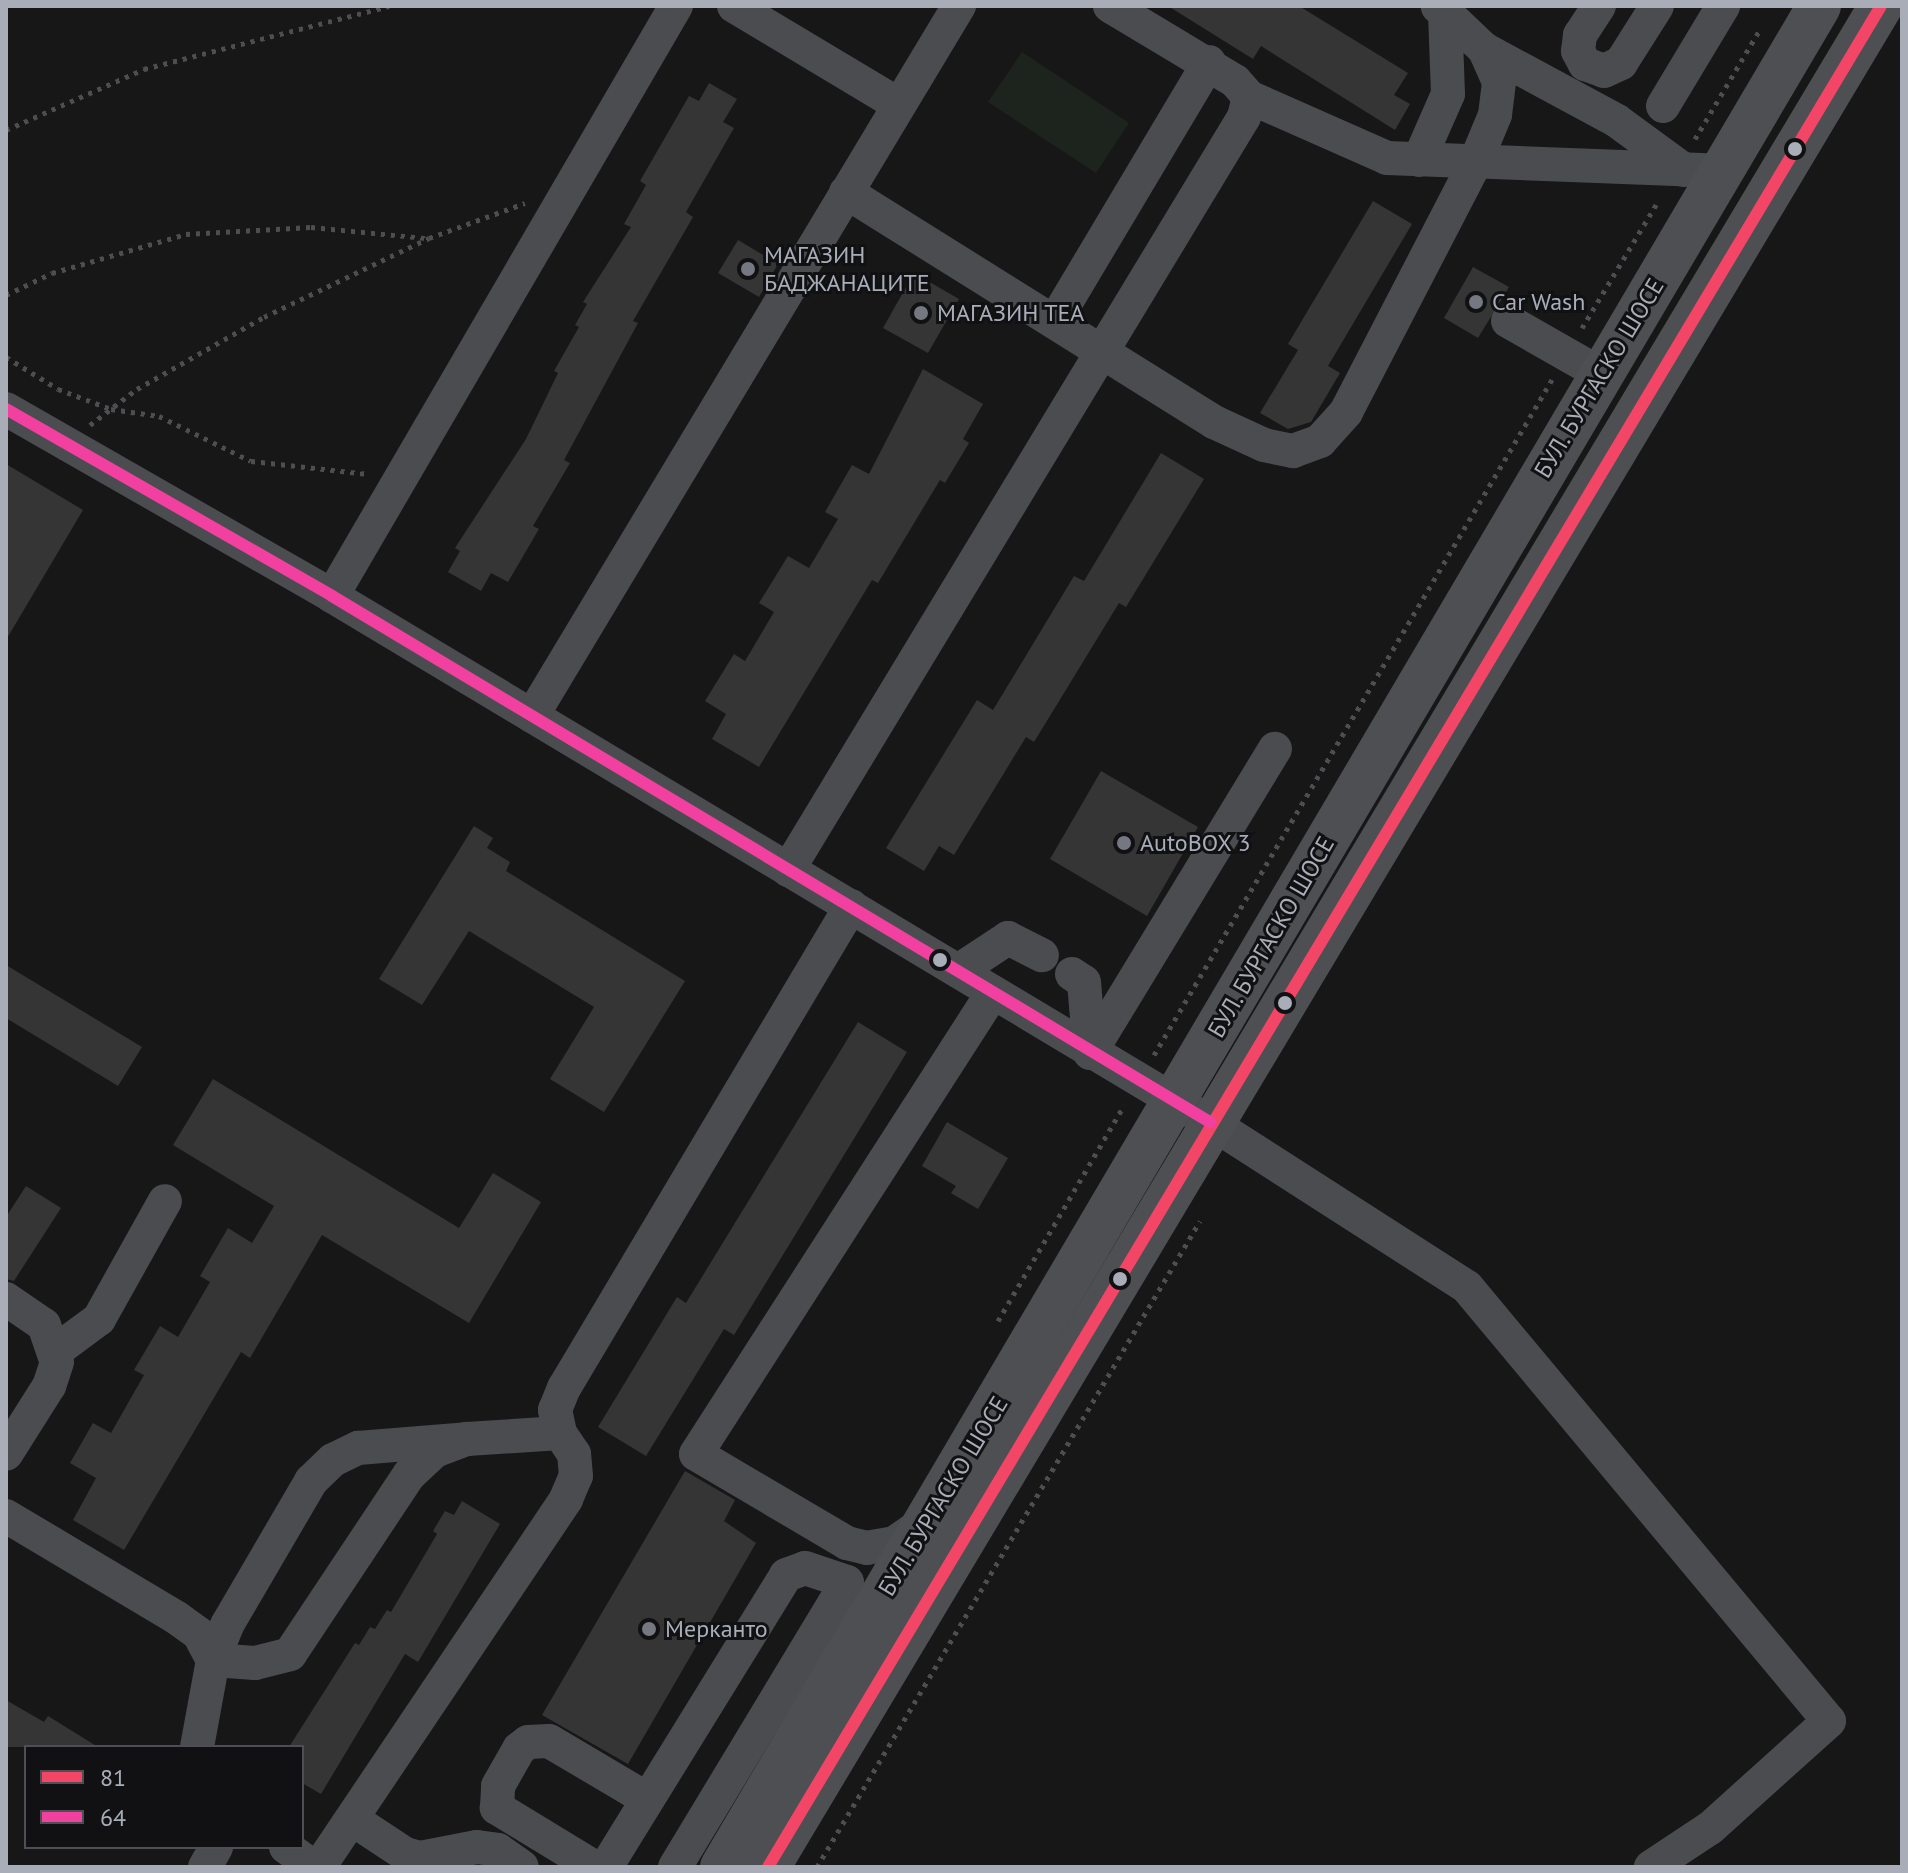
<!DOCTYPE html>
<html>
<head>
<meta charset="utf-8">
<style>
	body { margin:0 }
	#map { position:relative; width:1908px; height:1873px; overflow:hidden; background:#171717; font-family:"PT Sans",sans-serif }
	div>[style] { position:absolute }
	.green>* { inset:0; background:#1d241e }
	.building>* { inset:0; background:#353536 }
	.path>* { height:5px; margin-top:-2.5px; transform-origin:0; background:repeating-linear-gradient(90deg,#4d4e52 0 4px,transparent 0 10px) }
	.minor>* { height:34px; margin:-17px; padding:0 17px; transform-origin:17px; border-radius:17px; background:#4b4c50 }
	.major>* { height:44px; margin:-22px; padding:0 22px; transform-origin:22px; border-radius:22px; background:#4d4f52 }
	.bus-1>* { height:12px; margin:-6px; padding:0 6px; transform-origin:6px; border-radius:6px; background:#f34667 }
	.bus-2>* { height:12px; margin:-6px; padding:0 6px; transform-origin:6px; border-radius:6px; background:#f240a1 }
	.dots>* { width:22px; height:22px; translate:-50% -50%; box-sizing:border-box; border:4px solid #111113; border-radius:50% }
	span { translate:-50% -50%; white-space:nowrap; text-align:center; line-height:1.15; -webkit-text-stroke:6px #111113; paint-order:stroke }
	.poi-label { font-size:24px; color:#a8adb8 }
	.left { translate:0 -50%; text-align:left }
	.street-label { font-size:24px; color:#a8adb8 }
	.frame { position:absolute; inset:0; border:8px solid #a8adb8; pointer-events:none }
	.legend { position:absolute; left:24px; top:1745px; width:280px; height:104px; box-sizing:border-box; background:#111113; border:2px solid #4d4f55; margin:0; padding:10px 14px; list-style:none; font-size:24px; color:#a8adb8 }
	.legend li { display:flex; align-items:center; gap:16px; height:40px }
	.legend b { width:40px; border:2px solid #4d4f55 }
</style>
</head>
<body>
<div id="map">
	<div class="green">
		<div style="clip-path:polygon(1022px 52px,1129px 123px,1096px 173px,988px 102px)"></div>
	</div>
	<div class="building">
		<div style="clip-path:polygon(1168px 6px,1299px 6px,1408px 73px,1394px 95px,1410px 104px,1395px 130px,1261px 46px,1253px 59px)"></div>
		<div style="clip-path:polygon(709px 83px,737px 99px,723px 122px,734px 128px,686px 212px,693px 217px,633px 321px,638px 323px,564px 460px,570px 463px,533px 526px,539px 529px,508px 582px,491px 573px,481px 591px,448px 572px,460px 551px,455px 548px,526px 439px,558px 373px,554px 371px,579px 327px,575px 325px,587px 304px,583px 302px,631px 227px,624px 224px,646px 185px,640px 181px,689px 96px,699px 101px)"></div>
		<div style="clip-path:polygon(1373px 201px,1412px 224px,1328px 366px,1340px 373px,1311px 422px,1288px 429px,1260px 413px,1298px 350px,1288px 344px)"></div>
		<div style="clip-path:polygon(738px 240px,778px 264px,759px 297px,718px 273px)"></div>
		<div style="clip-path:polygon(1473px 267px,1509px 287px,1478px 338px,1444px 318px)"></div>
		<div style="clip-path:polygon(914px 273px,959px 299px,928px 353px,883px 328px)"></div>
		<div style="clip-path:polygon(923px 369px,983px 404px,963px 439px,969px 443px,945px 483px,940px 480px,878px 583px,872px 580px,759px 767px,712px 739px,726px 714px,705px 701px,734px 654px,745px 661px,774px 612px,759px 603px,788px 556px,809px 568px,838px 519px,825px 512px,852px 465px,869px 474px)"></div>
		<div style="clip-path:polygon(1161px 453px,1204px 479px,1126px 607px,1119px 603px,1034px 742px,1026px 737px,954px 855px,939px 846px,924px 871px,886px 848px,977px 700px,993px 710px,1074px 576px,1084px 581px)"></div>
		<div style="clip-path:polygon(6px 464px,83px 510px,6px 640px)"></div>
		<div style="clip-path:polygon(1101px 771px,1198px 827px,1147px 916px,1050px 859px)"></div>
		<div style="clip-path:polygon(474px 826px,493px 838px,487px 848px,510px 862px,506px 871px,685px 981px,604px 1112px,550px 1079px,594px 1007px,469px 931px,422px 1005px,379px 979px)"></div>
		<div style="clip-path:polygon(6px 965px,142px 1047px,118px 1086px,6px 1018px)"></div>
		<div style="clip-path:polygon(858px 1022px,907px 1052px,734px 1335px,724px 1329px,646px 1456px,598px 1427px,677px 1297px,686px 1303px)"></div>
		<div style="clip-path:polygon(213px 1079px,459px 1228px,493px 1173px,541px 1202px,469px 1323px,322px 1235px,250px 1358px,241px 1352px,124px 1550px,73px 1520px,96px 1478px,70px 1463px,93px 1423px,111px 1433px,144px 1375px,134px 1370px,160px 1326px,178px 1337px,210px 1282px,200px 1276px,228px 1228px,252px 1243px,274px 1206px,173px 1145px)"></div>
		<div style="clip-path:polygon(947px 1122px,1008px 1158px,978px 1209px,951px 1193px,956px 1186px,922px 1166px)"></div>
		<div style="clip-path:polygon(26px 1186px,61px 1208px,14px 1281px,6px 1279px,6px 1217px)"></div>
		<div style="clip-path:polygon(685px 1471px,735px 1500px,724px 1521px,756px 1543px,628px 1764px,542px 1715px)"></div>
		<div style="clip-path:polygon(462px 1501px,500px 1524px,418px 1662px,405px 1654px,321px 1794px,302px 1783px,302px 1747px,289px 1747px,355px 1643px,359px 1645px,370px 1627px,375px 1629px,387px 1610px,391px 1612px,437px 1534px,433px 1531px,445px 1511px,454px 1515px)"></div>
		<div style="clip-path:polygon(6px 1700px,44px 1722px,48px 1716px,98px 1747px,6px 1747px)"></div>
	</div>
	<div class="path">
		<div style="left:6px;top:130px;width:151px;rotate:-23.8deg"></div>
		<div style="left:144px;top:69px;width:253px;rotate:-14.4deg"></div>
		<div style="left:1695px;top:139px;width:129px;rotate:-59.3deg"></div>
		<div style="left:6px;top:295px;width:51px;rotate:-25.6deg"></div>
		<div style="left:52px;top:273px;width:140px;rotate:-16.2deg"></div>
		<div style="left:186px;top:234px;width:125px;rotate:-3.2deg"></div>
		<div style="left:311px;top:227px;width:116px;rotate:5.5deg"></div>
		<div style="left:1582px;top:328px;width:149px;rotate:-59deg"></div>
		<div style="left:6px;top:357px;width:61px;rotate:31.6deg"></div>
		<div style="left:58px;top:389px;width:57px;rotate:20.7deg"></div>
		<div style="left:111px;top:409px;width:49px;rotate:8.3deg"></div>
		<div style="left:159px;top:416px;width:102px;rotate:26.1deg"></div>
		<div style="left:251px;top:461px;width:118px;rotate:6.3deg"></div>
		<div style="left:90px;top:425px;width:59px;rotate:-37.5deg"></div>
		<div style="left:137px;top:389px;width:146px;rotate:-29.6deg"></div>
		<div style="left:264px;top:317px;width:183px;rotate:-25.6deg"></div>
		<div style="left:429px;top:238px;width:102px;rotate:-20deg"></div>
		<div style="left:1154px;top:1055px;width:786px;rotate:-59.49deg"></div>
		<div style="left:998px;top:1321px;width:250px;rotate:-59.7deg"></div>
		<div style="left:817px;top:1867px;width:751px;rotate:-59.34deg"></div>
	</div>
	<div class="minor">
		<div style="left:734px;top:6px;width:189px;rotate:30.9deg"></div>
		<div style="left:1599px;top:6px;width:35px;rotate:123deg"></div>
		<div style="left:1580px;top:35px;width:16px;rotate:97deg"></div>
		<div style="left:1578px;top:51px;width:15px;rotate:62deg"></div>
		<div style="left:1585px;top:64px;width:20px;rotate:20deg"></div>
		<div style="left:1604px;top:71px;width:19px;rotate:-25deg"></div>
		<div style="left:1621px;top:63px;width:67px;rotate:-57.7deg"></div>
		<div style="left:1484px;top:49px;width:151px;rotate:28.4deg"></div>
		<div style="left:1617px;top:121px;width:83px;rotate:36.2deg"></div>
		<div style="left:1249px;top:97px;width:151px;rotate:23.8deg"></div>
		<div style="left:1387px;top:158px;width:334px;rotate:2.2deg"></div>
		<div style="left:1663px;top:106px;width:117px;rotate:-59deg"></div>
		<div style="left:1419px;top:160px;width:72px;rotate:-66.3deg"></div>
		<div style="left:1448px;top:94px;width:82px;rotate:-92.1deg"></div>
		<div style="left:1445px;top:12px;width:9px;rotate:-144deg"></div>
		<div style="left:846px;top:192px;width:434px;rotate:32deg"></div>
		<div style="left:1214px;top:422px;width:55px;rotate:24.7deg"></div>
		<div style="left:1264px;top:445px;width:30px;rotate:12deg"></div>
		<div style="left:1293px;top:451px;width:29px;rotate:-20deg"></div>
		<div style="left:1320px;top:441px;width:39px;rotate:-48deg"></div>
		<div style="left:1346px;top:412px;width:280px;rotate:-62.6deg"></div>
		<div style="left:1475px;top:163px;width:52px;rotate:-67.4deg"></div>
		<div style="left:1495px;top:115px;width:33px;rotate:-83deg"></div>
		<div style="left:1499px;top:82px;width:36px;rotate:-114deg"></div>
		<div style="left:1484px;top:49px;width:54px;rotate:-136.5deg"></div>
		<div style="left:1056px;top:319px;width:299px;rotate:-59.2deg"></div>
		<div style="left:1508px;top:321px;width:107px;rotate:29.7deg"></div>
		<div style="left:6px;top:409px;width:376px;rotate:29.8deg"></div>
		<div style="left:332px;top:596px;width:1024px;rotate:30.93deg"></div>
		<div style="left:1210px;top:1122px;width:305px;rotate:32.7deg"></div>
		<div style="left:1467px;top:1287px;width:565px;rotate:50.17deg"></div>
		<div style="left:1829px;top:1721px;width:160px;rotate:138deg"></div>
		<div style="left:1710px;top:1828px;width:71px;rotate:146.5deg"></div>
		<div style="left:332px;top:596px;width:683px;rotate:-59.76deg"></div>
		<div style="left:532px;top:716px;width:829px;rotate:-58.98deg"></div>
		<div style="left:788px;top:870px;width:880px;rotate:-58.8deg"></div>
		<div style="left:1244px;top:117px;width:21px;rotate:-76deg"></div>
		<div style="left:1249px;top:97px;width:21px;rotate:-131deg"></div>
		<div style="left:1235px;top:81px;width:146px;rotate:-149deg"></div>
		<div style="left:958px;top:971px;width:60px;rotate:-33.4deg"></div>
		<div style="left:1008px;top:938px;width:38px;rotate:27deg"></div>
		<div style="left:1072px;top:974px;width:14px;rotate:34deg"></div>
		<div style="left:1084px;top:982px;width:71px;rotate:85.2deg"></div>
		<div style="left:1090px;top:1053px;width:356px;rotate:-58.7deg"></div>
		<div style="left:6px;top:1299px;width:46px;rotate:34.4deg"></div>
		<div style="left:44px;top:1325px;width:39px;rotate:71deg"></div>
		<div style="left:57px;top:1362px;width:25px;rotate:108deg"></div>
		<div style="left:49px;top:1386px;width:80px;rotate:122.3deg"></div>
		<div style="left:57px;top:1350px;width:52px;rotate:-36.4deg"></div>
		<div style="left:99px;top:1319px;width:135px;rotate:-60.8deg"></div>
		<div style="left:6px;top:1516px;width:199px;rotate:30.8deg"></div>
		<div style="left:177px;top:1618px;width:27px;rotate:36deg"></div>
		<div style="left:199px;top:1634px;width:30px;rotate:62deg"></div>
		<div style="left:926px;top:1521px;width:38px;rotate:145deg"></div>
		<div style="left:895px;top:1543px;width:28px;rotate:170deg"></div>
		<div style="left:867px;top:1548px;width:21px;rotate:-166deg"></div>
		<div style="left:847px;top:1543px;width:175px;rotate:-149.5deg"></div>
		<div style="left:696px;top:1454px;width:549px;rotate:-57.26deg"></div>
		<div style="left:213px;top:1660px;width:42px;rotate:4.1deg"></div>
		<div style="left:255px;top:1663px;width:36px;rotate:-14deg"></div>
		<div style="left:290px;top:1654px;width:215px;rotate:-56.4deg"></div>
		<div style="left:409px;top:1475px;width:35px;rotate:-43deg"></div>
		<div style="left:435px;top:1451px;width:34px;rotate:-21deg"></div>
		<div style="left:467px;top:1439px;width:93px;rotate:-3.7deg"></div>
		<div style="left:197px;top:1747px;width:88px;rotate:-79.6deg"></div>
		<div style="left:213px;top:1660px;width:38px;rotate:-68deg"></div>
		<div style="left:227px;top:1625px;width:167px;rotate:-59.7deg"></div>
		<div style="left:311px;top:1481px;width:30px;rotate:-44deg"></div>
		<div style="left:333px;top:1460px;width:28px;rotate:-26deg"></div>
		<div style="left:358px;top:1448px;width:109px;rotate:-4.7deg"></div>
		<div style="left:352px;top:1819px;width:64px;rotate:33.4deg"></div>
		<div style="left:405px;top:1854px;width:16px;rotate:15deg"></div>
		<div style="left:420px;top:1858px;width:58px;rotate:-10.9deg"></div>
		<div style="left:477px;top:1847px;width:21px;rotate:8deg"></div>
		<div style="left:498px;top:1850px;width:29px;rotate:35deg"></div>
		<div style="left:286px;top:1847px;width:34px;rotate:36deg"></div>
		<div style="left:205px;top:1867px;width:23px;rotate:-61deg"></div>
		<div style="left:319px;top:1867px;width:443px;rotate:-56.1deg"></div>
		<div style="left:566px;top:1499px;width:25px;rotate:-67deg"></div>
		<div style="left:576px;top:1476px;width:22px;rotate:-95deg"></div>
		<div style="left:574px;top:1454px;width:25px;rotate:-124deg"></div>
		<div style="left:560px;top:1433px;width:24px;rotate:-102deg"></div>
		<div style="left:555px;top:1410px;width:24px;rotate:-68deg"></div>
		<div style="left:564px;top:1388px;width:561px;rotate:-59.23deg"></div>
		<div style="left:594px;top:1867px;width:114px;rotate:-148.7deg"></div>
		<div style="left:497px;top:1808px;width:22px;rotate:-87deg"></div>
		<div style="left:498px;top:1786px;width:43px;rotate:-60.4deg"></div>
		<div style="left:519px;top:1749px;width:11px;rotate:-38deg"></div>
		<div style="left:528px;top:1742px;width:21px;rotate:-3deg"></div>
		<div style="left:549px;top:1741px;width:114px;rotate:30.6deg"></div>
		<div style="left:606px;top:1867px;width:343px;rotate:-58.3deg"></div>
		<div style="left:786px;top:1575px;width:20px;rotate:-20deg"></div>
		<div style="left:805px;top:1568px;width:44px;rotate:18.4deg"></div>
		<div style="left:847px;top:1582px;width:333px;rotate:121.1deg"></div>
	</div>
	<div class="major">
		<div style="left:722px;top:1867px;width:2160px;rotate:-59.48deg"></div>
		<div style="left:768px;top:1867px;width:2168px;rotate:-59.12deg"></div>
	</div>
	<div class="bus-1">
		<div style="left:768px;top:1867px;width:2168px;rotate:-59.12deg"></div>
	</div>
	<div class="bus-2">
		<div style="left:6px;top:409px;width:376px;rotate:29.8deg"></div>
		<div style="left:332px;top:596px;width:1024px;rotate:30.93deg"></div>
	</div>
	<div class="dots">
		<div style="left:1795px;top:149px;background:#a8adb8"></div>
		<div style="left:748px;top:269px;background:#757880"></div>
		<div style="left:1476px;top:302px;background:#757880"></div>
		<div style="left:921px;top:313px;background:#757880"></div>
		<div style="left:1124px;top:843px;background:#757880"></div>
		<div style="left:940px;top:960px;background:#a8adb8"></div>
		<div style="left:1285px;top:1003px;background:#a8adb8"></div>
		<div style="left:1120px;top:1279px;background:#a8adb8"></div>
		<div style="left:649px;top:1629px;background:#757880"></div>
	</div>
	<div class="poi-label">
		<span class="left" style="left:764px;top:269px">МАГАЗИН<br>БАДЖАНАЦИТЕ</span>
		<span class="left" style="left:1492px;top:302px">Car Wash</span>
		<span class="left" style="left:937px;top:313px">МАГАЗИН ТЕА</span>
		<span class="left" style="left:1140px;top:843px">AutoBOX 3</span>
		<span class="left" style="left:665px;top:1629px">Мерканто</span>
	</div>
	<div class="street-label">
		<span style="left:1599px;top:378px;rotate:-59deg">БУЛ. БУРГАСКО ШОСЕ</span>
		<span style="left:1271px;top:937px;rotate:-60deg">БУЛ. БУРГАСКО ШОСЕ</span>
		<span style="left:943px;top:1496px;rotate:-59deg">БУЛ. БУРГАСКО ШОСЕ</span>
	</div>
	<div class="frame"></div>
	<ul class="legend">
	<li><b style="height:10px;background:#f34667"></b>81</li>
	<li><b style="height:10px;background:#f240a1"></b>64</li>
	</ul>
</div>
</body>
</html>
